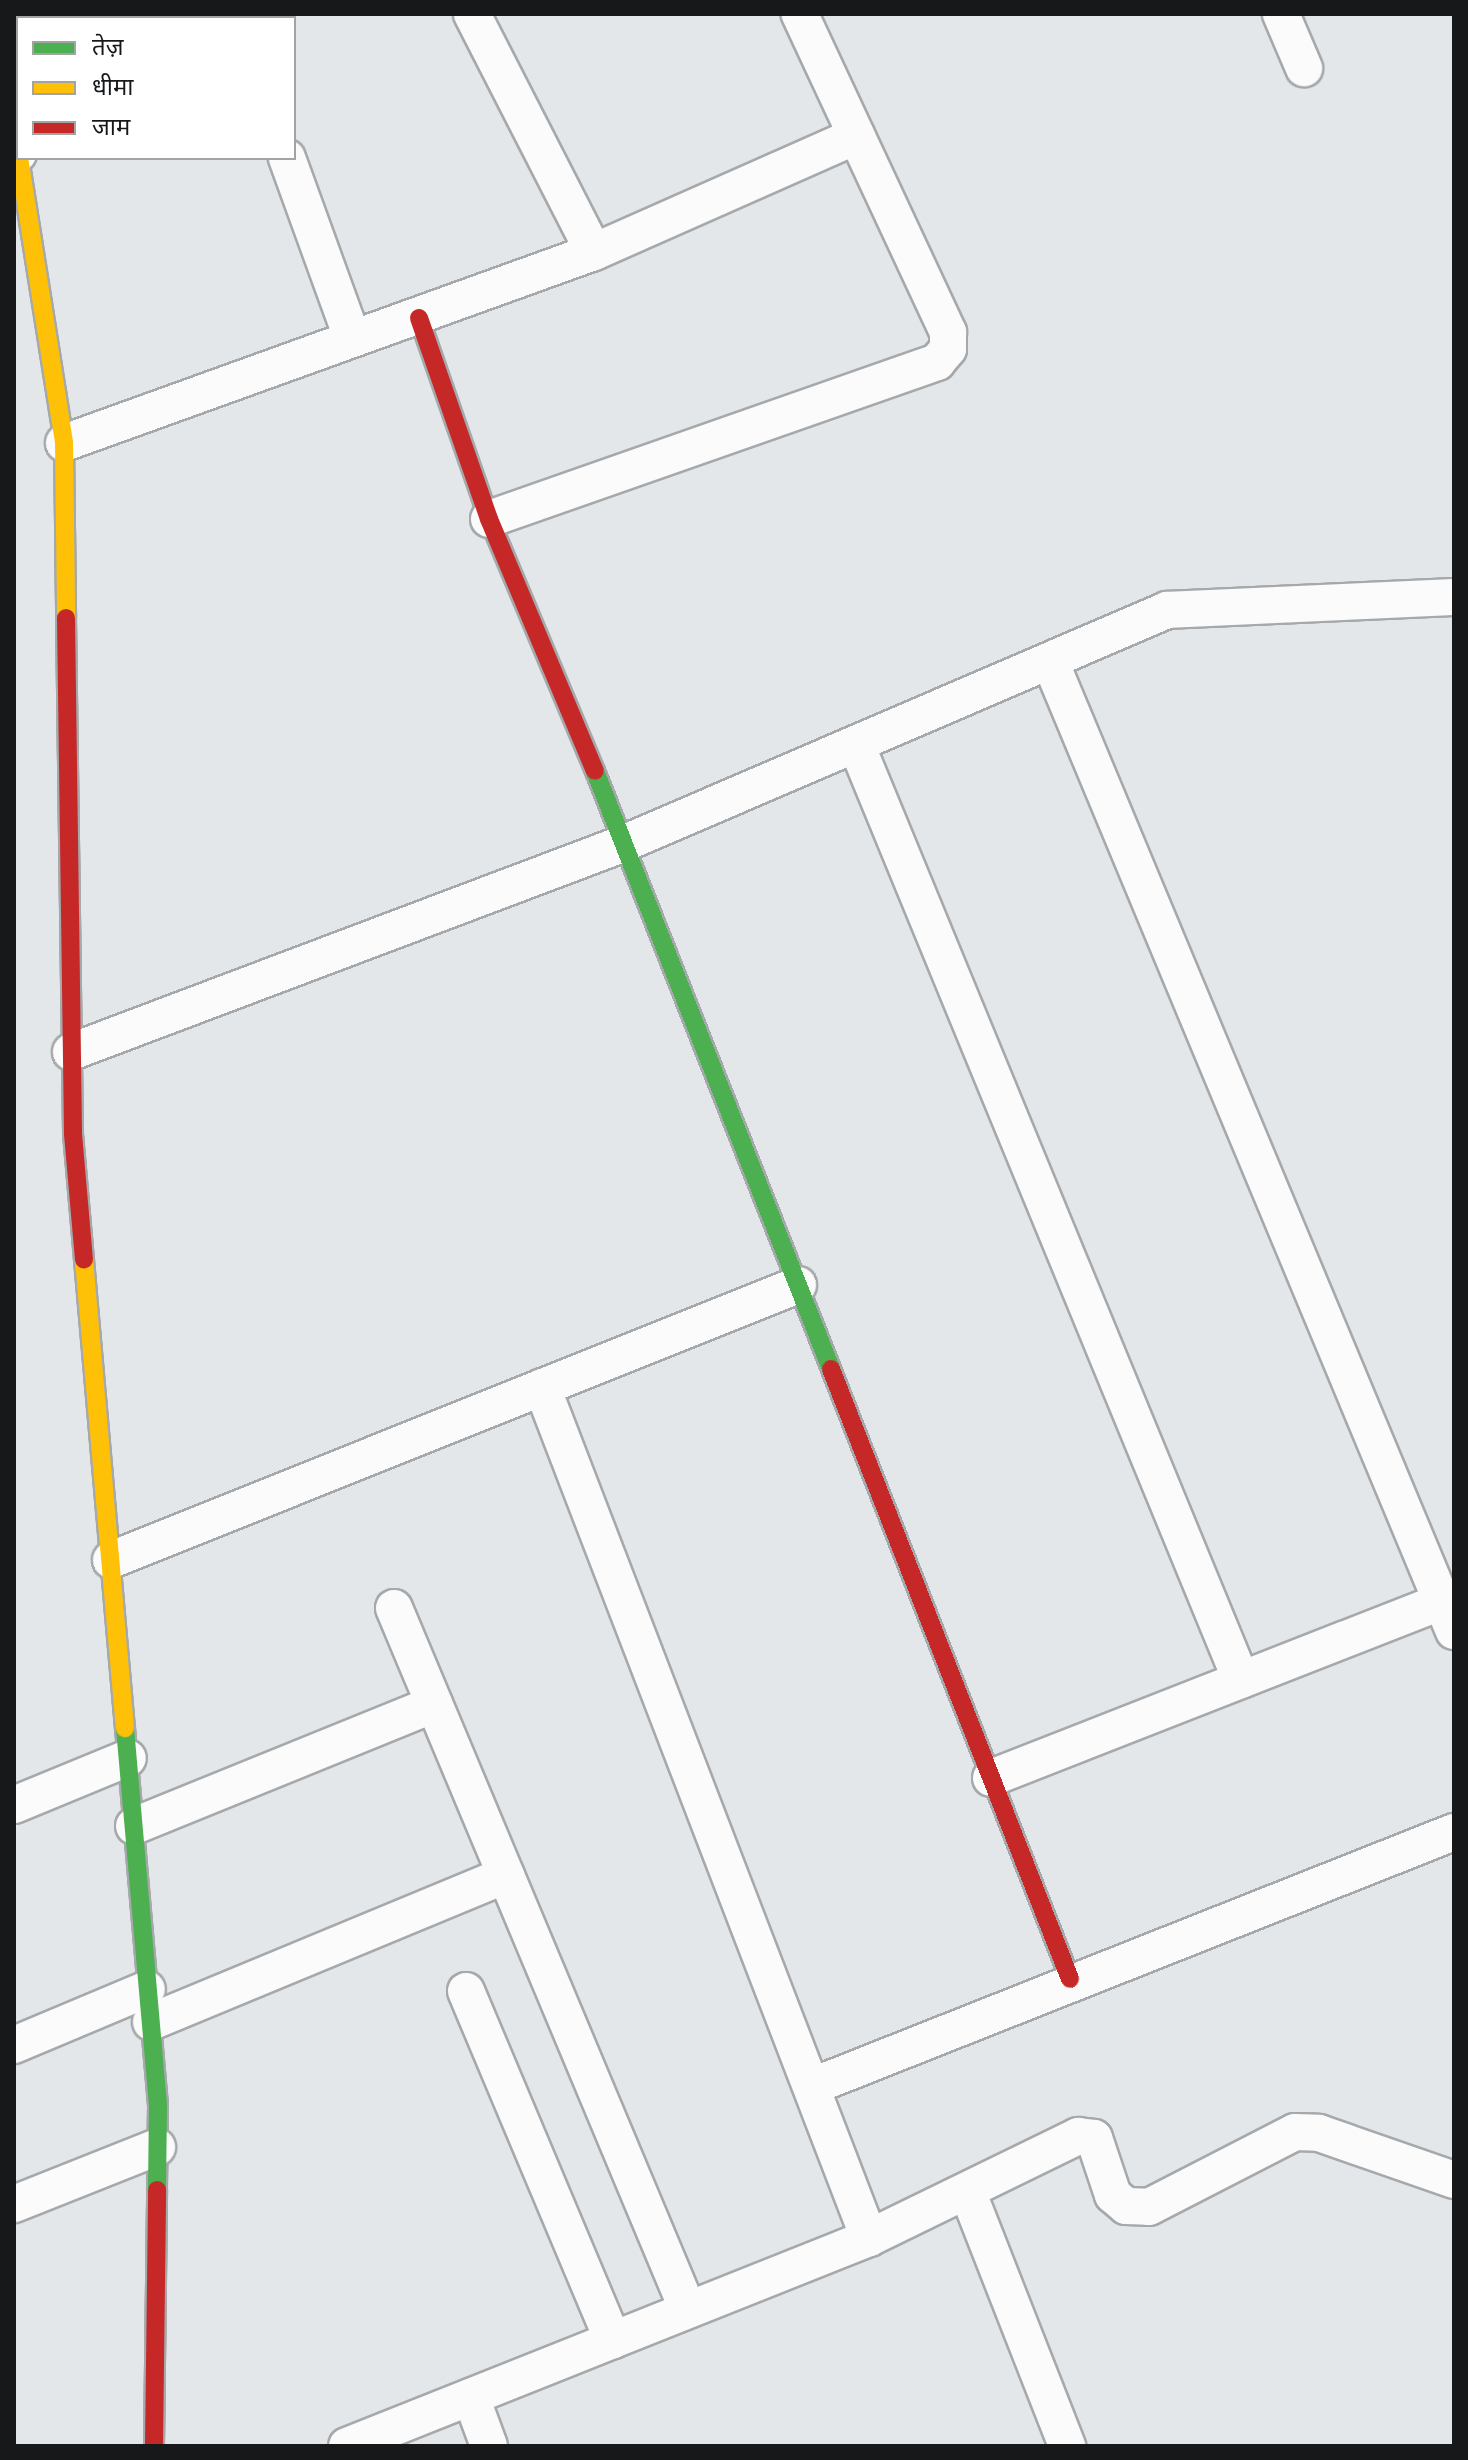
<!DOCTYPE html>
<html>
<head>
<meta charset="utf-8">
<style>
	body { margin:0 }
	#map { position:relative; width:1468px; height:2460px; overflow:hidden; background:#e3e7e9; font-family:Quicksand,"Noto Sans Devanagari",sans-serif }
	div>[style] { position:absolute }
	.roads { filter:drop-shadow(2px 0 #a6a9ab) drop-shadow(-2px 0 #a6a9ab) drop-shadow(0 2px #a6a9ab) drop-shadow(0 -2px #a6a9ab) }
	.street>* { height:36px; margin:-18px; padding:0 18px; transform-origin:18px; border-radius:18px; background:#fbfbfc }
	.fast>* { height:18px; margin:-9px; padding:0 9px; transform-origin:9px; border-radius:9px; background:#4caf50 }
	.slow>* { height:18px; margin:-9px; padding:0 9px; transform-origin:9px; border-radius:9px; background:#ffc107 }
	.jam>* { height:18px; margin:-9px; padding:0 9px; transform-origin:9px; border-radius:9px; background:#c62828 }
	span { translate:-50% -50%; white-space:nowrap; text-align:center; line-height:1.15; -webkit-text-stroke:7px #fff; paint-order:stroke }
	.frame { position:absolute; inset:0; border:16px solid #16181a; pointer-events:none }
	.legend { position:absolute; left:16px; top:16px; width:280px; height:144px; box-sizing:border-box; background:#fff; border:2px solid #a2a3a3; margin:0; padding:10px 14px; list-style:none; font-size:24px; color:#16181a }
	.legend li { display:flex; align-items:center; gap:16px; height:40px }
	.legend b { width:40px; border:2px solid #a2a3a3 }
</style>
</head>
<body>
<div id="map">
	<div class="roads">
		<div class="street">
			<div style="left:472px;top:14px;width:267px;rotate:62.9deg"></div>
			<div style="left:1281px;top:14px;width:59px;rotate:66.9deg"></div>
			<div style="left:231px;top:18px;width:11px;rotate:-22deg"></div>
			<div style="left:14px;top:97px;width:4px;rotate:-14deg"></div>
			<div style="left:14px;top:128px;width:26px;rotate:81deg"></div>
			<div style="left:287px;top:158px;width:188px;rotate:70.1deg"></div>
			<div style="left:64px;top:443px;width:563px;rotate:-19.82deg"></div>
			<div style="left:594px;top:252px;width:287px;rotate:-23.9deg"></div>
			<div style="left:489px;top:519px;width:475px;rotate:-19.3deg"></div>
			<div style="left:937px;top:362px;width:17px;rotate:-50deg"></div>
			<div style="left:948px;top:349px;width:17px;rotate:-90deg"></div>
			<div style="left:948px;top:332px;width:351px;rotate:-115deg"></div>
			<div style="left:1050px;top:661px;width:1051px;rotate:67.39deg"></div>
			<div style="left:856px;top:744px;width:1012px;rotate:67.64deg"></div>
			<div style="left:71px;top:1052px;width:592px;rotate:-20.67deg"></div>
			<div style="left:625px;top:843px;width:590px;rotate:-23.26deg"></div>
			<div style="left:1167px;top:610px;width:287px;rotate:-2.6deg"></div>
			<div style="left:542px;top:1387px;width:912px;rotate:68.98deg"></div>
			<div style="left:111px;top:1560px;width:740px;rotate:-21.82deg"></div>
			<div style="left:394px;top:1608px;width:761px;rotate:67.28deg"></div>
			<div style="left:991px;top:1778px;width:497px;rotate:-21.4deg"></div>
			<div style="left:14px;top:1805px;width:123px;rotate:-22.4deg"></div>
			<div style="left:134px;top:1826px;width:324px;rotate:-22.1deg"></div>
			<div style="left:466px;top:1991px;width:379px;rotate:67.2deg"></div>
			<div style="left:151px;top:2022px;width:384px;rotate:-22.5deg"></div>
			<div style="left:14px;top:2045px;width:144px;rotate:-22.8deg"></div>
			<div style="left:813px;top:2086px;width:689px;rotate:-21.62deg"></div>
			<div style="left:968px;top:2193px;width:272px;rotate:68.6deg"></div>
			<div style="left:14px;top:2204px;width:154px;rotate:-21.7deg"></div>
			<div style="left:471px;top:2397px;width:52px;rotate:69.8deg"></div>
			<div style="left:347px;top:2446px;width:562px;rotate:-21.73deg"></div>
			<div style="left:869px;top:2238px;width:233px;rotate:-26deg"></div>
			<div style="left:1078px;top:2136px;width:16px;rotate:7deg"></div>
			<div style="left:1094px;top:2138px;width:60px;rotate:71.6deg"></div>
			<div style="left:1113px;top:2195px;width:17px;rotate:40deg"></div>
			<div style="left:1126px;top:2206px;width:23px;rotate:2deg"></div>
			<div style="left:1149px;top:2207px;width:164px;rotate:-27.2deg"></div>
			<div style="left:1295px;top:2132px;width:24px;rotate:2deg"></div>
			<div style="left:1319px;top:2133px;width:143px;rotate:19.2deg"></div>
		</div>
		<div class="fast">
			<div style="left:595px;top:771px;width:643px;rotate:68.46deg"></div>
			<div style="left:125px;top:1728px;width:379px;rotate:85deg"></div>
			<div style="left:158px;top:2106px;width:84px;rotate:90.7deg"></div>
		</div>
		<div class="slow">
			<div style="left:19px;top:158px;width:289px;rotate:81deg"></div>
			<div style="left:64px;top:443px;width:175px;rotate:89.3deg"></div>
			<div style="left:84px;top:1260px;width:470px;rotate:85deg"></div>
		</div>
		<div class="jam">
			<div style="left:419px;top:318px;width:213px;rotate:70.8deg"></div>
			<div style="left:489px;top:519px;width:273px;rotate:67.2deg"></div>
			<div style="left:66px;top:618px;width:516px;rotate:89.22deg"></div>
			<div style="left:73px;top:1134px;width:126px;rotate:85deg"></div>
			<div style="left:831px;top:1369px;width:655px;rotate:68.6deg"></div>
			<div style="left:154px;top:2446px;width:256px;rotate:-89.3deg"></div>
		</div>
	</div>
	<div class="frame"></div>
	<ul class="legend">
	<li><b style="height:10px;background:#4caf50"></b>तेज़</li>
	<li><b style="height:10px;background:#ffc107"></b>धीमा</li>
	<li><b style="height:10px;background:#c62828"></b>जाम</li>
	</ul>
</div>
</body>
</html>
